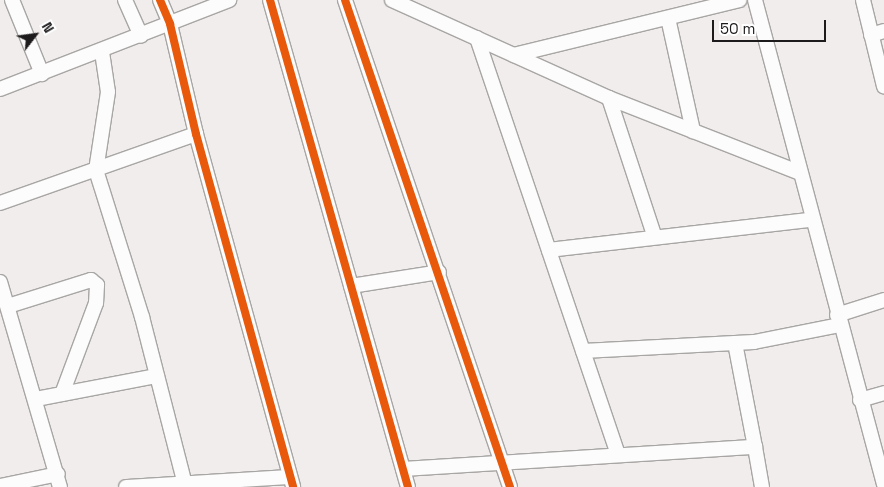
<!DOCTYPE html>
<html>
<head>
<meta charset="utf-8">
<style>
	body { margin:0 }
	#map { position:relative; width:884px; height:487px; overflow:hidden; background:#f0edec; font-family:"Space Grotesk",sans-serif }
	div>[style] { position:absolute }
	.roads { filter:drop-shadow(1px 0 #a8a6a4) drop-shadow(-1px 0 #a8a6a4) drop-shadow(0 1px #a8a6a4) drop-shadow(0 -1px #a8a6a4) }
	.minor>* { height:14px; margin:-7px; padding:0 7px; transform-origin:7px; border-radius:7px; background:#fdfcfc }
	.cycleway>* { height:8px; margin:-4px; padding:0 4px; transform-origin:4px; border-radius:4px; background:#e8590c }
	span { translate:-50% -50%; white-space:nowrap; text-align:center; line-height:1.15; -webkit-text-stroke:4px #fff; paint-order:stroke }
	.north { position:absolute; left:10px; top:10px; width:50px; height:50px; -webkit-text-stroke:4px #fff; paint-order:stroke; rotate:60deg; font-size:14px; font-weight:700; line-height:20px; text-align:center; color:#1d1b1b }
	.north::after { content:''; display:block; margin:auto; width:18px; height:22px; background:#1d1b1b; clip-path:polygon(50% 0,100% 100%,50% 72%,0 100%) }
	.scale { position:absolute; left:712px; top:20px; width:114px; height:22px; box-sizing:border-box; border:2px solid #1d1b1b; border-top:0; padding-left:6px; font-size:15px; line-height:18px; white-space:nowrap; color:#1d1b1b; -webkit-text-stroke:4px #fff; paint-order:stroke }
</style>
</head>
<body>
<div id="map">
	<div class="roads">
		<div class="minor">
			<div style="left:12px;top:0;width:80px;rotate:67.9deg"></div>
			<div style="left:125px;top:0;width:39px;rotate:66deg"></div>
			<div style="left:160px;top:0;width:26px;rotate:67deg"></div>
			<div style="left:170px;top:24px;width:113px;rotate:76.7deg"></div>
			<div style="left:196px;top:134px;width:366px;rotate:74.6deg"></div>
			<div style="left:270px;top:0;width:506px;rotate:74.18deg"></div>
			<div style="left:345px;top:0;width:514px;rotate:71.28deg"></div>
			<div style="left:392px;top:0;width:238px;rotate:24.3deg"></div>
			<div style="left:609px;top:98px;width:203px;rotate:21.4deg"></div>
			<div style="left:755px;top:0;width:501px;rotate:75.08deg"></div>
			<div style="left:863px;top:0;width:89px;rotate:76.3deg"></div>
			<div style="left:668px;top:18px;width:116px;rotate:77.5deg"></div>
			<div style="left:871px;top:35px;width:14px;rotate:-17deg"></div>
			<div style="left:477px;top:38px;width:440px;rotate:71.3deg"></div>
			<div style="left:102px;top:52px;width:40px;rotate:81.5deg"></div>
			<div style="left:108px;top:92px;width:79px;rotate:98.7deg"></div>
			<div style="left:96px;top:170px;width:154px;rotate:72.6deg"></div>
			<div style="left:142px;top:317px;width:169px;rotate:75.6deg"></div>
			<div style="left:514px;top:55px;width:232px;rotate:-13.7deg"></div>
			<div style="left:0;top:89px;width:246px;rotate:-21.2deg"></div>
			<div style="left:609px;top:98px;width:144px;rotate:71.8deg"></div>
			<div style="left:0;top:203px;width:208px;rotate:-19.4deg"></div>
			<div style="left:549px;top:250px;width:263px;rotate:-6.6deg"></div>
			<div style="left:0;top:282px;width:214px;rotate:73.7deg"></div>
			<div style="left:351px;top:286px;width:89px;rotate:-9deg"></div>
			<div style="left:8px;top:306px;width:87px;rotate:-17.4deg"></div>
			<div style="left:91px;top:280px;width:8px;rotate:40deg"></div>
			<div style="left:97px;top:285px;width:18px;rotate:93deg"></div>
			<div style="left:96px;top:303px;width:97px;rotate:110.5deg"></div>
			<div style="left:837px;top:315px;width:49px;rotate:-17.7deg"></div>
			<div style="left:735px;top:343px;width:106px;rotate:79.1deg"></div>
			<div style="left:583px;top:351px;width:171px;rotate:-3deg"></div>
			<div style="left:754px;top:342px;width:88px;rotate:-11.2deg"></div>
			<div style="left:36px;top:399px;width:123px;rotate:-10.8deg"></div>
			<div style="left:860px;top:400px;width:25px;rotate:-16deg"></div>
			<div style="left:403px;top:469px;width:353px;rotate:-3.6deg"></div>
			<div style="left:755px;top:447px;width:41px;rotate:80.1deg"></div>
			<div style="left:0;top:486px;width:59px;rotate:-11.7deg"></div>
			<div style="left:126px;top:487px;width:164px;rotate:-3.5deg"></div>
		</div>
	</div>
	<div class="cycleway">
		<div style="left:160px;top:0;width:26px;rotate:67deg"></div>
		<div style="left:170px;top:24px;width:113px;rotate:76.7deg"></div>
		<div style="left:196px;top:134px;width:366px;rotate:74.6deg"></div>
		<div style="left:270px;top:0;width:506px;rotate:74.18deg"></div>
		<div style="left:345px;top:0;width:514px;rotate:71.28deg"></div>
	</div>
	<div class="north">N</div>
	<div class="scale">50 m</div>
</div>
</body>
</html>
